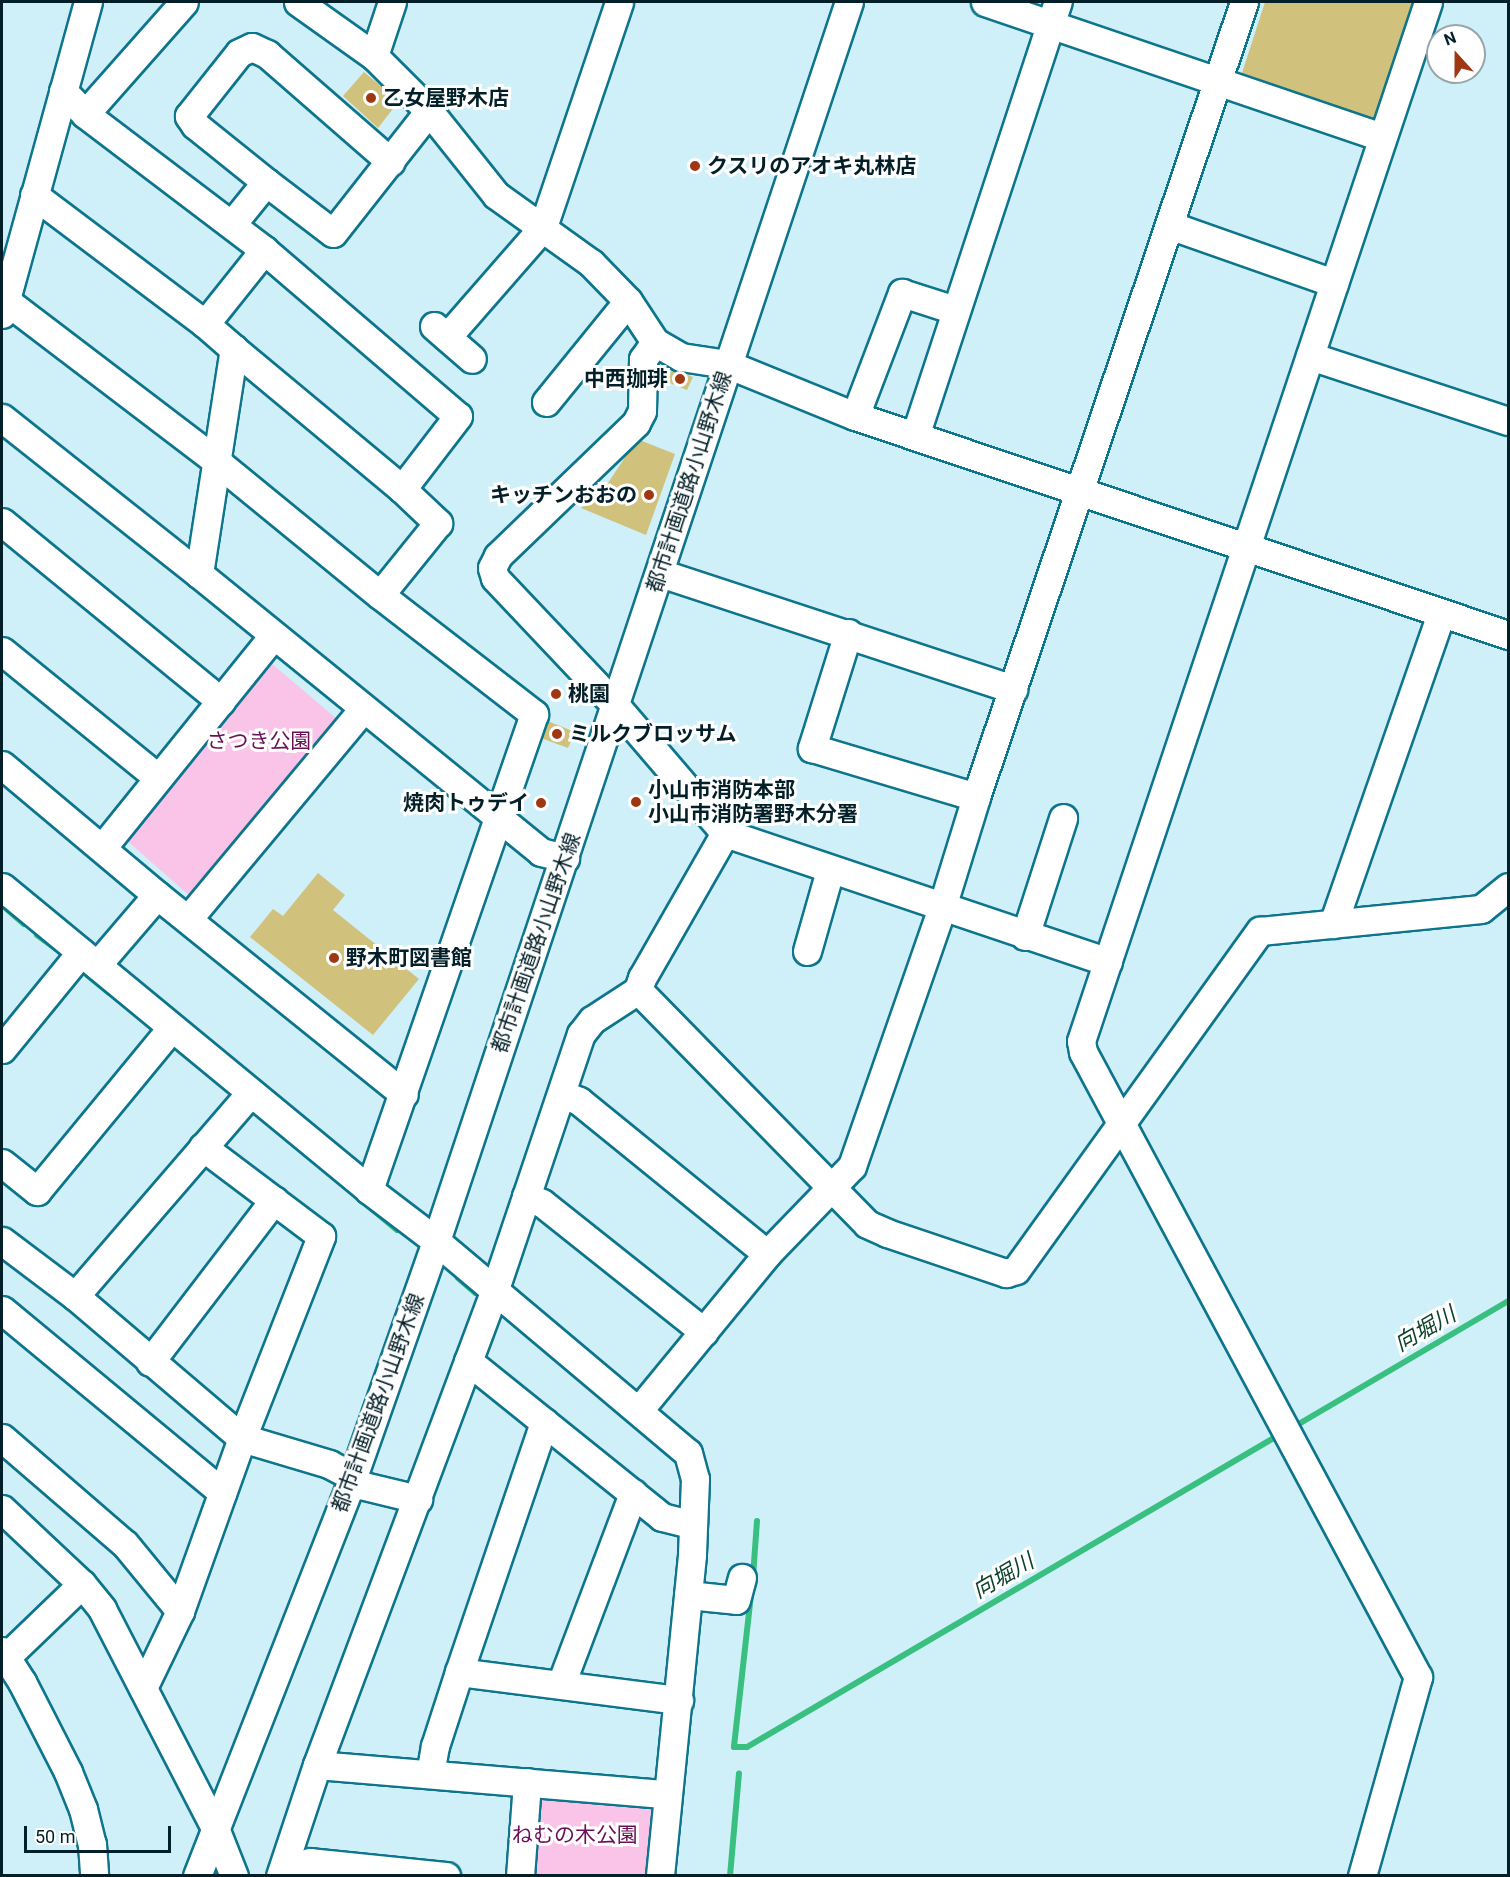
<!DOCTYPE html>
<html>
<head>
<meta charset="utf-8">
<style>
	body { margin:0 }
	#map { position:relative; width:1510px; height:1877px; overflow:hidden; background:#cfeff9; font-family:Roboto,"Noto Sans JP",sans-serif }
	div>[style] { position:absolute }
	.green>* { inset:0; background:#fac3e8 }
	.stream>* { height:6px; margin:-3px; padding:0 3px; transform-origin:3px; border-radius:3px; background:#39c081 }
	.building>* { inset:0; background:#d0c27d }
	.roads { filter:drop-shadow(2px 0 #0d758c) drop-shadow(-2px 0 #0d758c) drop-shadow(0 2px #0d758c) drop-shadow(0 -2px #0d758c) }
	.minor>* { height:27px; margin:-13.5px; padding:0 13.5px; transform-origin:13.5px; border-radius:13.5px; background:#fff }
	.dots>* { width:16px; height:16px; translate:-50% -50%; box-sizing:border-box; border:3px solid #fff; border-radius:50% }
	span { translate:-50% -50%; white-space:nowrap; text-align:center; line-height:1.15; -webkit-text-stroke:6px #fff; paint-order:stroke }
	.poi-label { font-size:21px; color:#031f27; font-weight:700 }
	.left { translate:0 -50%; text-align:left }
	.right { translate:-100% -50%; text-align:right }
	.street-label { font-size:21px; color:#031f27 }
	.park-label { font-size:21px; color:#691057 }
	.water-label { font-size:22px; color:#0c432a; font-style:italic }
	.frame { position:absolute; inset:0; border:3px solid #031f27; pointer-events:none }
	.north { position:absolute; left:1426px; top:24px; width:60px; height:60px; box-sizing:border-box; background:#fff; border:2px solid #9aa5a9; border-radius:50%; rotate:339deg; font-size:16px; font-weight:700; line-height:24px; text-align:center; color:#031f27 }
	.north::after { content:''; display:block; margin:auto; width:21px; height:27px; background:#9f3812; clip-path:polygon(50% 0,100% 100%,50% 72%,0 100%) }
	.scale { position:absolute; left:24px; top:1826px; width:147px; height:27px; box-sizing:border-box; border:3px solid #031f27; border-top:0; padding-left:8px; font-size:18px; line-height:21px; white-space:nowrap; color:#031f27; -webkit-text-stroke:4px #fff; paint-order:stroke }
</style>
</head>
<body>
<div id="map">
	<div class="green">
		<div style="clip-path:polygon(265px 658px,337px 719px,191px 897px,123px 837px)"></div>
		<div style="clip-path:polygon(536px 1796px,647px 1802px,654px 1817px,649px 1875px,531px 1876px)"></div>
	</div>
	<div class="stream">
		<div style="left:2px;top:905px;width:29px;rotate:41deg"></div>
		<div style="left:37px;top:935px;width:24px;rotate:36deg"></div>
		<div style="left:87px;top:975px;width:28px;rotate:39deg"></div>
		<div style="left:367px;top:1205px;width:39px;rotate:40deg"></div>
		<div style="left:458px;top:1278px;width:23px;rotate:41deg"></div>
		<div style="left:1297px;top:1425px;width:245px;rotate:-30.4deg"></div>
		<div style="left:757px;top:1521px;width:56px;rotate:94.1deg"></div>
		<div style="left:753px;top:1577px;width:171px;rotate:96.4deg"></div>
		<div style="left:734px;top:1747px;width:13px"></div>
		<div style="left:747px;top:1747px;width:615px;rotate:-30.4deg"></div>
		<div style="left:730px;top:1876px;width:103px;rotate:-85deg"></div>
	</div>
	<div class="building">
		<div style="clip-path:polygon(1265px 2px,1417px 2px,1378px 121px,1241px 76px)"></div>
		<div style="clip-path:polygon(364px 72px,399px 101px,378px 128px,343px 96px)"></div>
		<div style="clip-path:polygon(672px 369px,693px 377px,687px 390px,667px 382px)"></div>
		<div style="clip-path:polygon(637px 439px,675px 454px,646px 535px,581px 508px,608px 483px)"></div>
		<div style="clip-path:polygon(545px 720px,575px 732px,568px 748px,538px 737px)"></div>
		<div style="clip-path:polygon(318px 873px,345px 895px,333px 910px,419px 979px,373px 1035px,250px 937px,273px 909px,283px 916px)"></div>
	</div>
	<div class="roads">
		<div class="minor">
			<div style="left:298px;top:2px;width:93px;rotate:35.4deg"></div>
			<div style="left:374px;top:56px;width:78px;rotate:45deg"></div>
			<div style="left:429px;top:111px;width:107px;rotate:51.4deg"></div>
			<div style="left:496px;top:195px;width:117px;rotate:35.6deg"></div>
			<div style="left:591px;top:263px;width:53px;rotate:45.8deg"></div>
			<div style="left:628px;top:301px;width:49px;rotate:56.6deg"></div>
			<div style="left:655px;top:342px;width:30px;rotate:30deg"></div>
			<div style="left:681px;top:357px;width:47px;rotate:8.7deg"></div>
			<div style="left:727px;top:364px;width:138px;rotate:22.1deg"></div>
			<div style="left:855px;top:416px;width:689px;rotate:18.54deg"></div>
			<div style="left:985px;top:2px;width:419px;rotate:18.8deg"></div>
			<div style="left:374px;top:56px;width:57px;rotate:-71.6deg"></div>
			<div style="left:63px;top:91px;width:32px;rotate:46deg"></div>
			<div style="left:85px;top:114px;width:225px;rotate:37.2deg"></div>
			<div style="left:264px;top:250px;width:255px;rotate:40.6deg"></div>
			<div style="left:458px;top:416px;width:92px;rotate:127.5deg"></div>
			<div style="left:85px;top:114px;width:149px;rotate:-48.5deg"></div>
			<div style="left:266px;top:182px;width:91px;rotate:-141.2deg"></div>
			<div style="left:195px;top:125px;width:11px;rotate:-124deg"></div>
			<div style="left:189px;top:116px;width:80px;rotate:-51.6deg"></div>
			<div style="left:239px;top:53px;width:14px;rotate:-25deg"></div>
			<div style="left:252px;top:47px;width:17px;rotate:25deg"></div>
			<div style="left:267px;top:54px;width:164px;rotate:41.1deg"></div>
			<div style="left:34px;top:195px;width:214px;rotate:37deg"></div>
			<div style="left:232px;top:224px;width:54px;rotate:-51deg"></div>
			<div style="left:266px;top:182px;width:84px;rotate:37.3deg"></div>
			<div style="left:333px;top:233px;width:155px;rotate:-51.8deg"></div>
			<div style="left:1169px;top:225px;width:175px;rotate:19.4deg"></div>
			<div style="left:5px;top:300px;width:265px;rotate:37.3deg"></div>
			<div style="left:216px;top:461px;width:212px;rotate:39.3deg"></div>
			<div style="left:380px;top:595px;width:195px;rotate:37.7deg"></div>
			<div style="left:534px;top:714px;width:504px;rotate:109.12deg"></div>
			<div style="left:2px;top:314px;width:324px;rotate:-74.6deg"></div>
			<div style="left:434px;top:326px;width:50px;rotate:41deg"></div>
			<div style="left:447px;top:337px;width:146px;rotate:-48.9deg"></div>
			<div style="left:543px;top:227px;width:237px;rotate:-71.3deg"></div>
			<div style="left:655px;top:342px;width:21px;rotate:125deg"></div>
			<div style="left:643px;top:359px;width:52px;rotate:91.1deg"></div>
			<div style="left:642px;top:411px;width:13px;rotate:117deg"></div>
			<div style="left:636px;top:423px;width:192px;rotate:136.1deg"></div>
			<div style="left:498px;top:556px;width:13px;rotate:117deg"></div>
			<div style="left:492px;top:568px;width:10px;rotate:73deg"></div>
			<div style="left:495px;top:578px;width:176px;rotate:46.6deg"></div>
			<div style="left:616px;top:706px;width:167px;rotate:49.4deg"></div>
			<div style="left:725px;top:833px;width:404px;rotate:18.6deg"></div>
			<div style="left:234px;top:349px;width:219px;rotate:39.8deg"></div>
			<div style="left:402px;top:489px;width:50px;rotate:43.4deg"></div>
			<div style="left:438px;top:523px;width:92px;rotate:128.9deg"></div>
			<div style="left:1310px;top:356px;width:208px;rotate:18.2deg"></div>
			<div style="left:546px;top:402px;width:130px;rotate:-50.9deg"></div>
			<div style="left:855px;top:416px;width:132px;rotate:-69.1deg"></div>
			<div style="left:902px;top:293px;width:56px;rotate:17.8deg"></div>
			<div style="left:2px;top:418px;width:251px;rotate:38.4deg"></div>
			<div style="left:199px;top:574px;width:441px;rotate:39.1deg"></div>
			<div style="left:541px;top:852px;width:25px;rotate:14deg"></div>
			<div style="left:915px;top:436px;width:457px;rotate:-71.8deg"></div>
			<div style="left:2px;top:522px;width:283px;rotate:39.3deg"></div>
			<div style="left:660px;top:573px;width:372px;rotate:18.2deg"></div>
			<div style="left:199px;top:574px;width:228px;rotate:-81.2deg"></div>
			<div style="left:234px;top:349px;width:38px;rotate:-139deg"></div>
			<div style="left:205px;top:324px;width:95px;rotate:-51.4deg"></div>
			<div style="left:848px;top:633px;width:121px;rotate:107.4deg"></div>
			<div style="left:812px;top:748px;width:171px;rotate:16.6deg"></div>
			<div style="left:2px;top:651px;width:201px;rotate:39.1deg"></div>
			<div style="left:2px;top:765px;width:202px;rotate:40deg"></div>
			<div style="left:157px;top:895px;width:317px;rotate:38.9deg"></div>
			<div style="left:102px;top:848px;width:272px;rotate:-51.1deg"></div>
			<div style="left:2px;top:887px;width:476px;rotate:39.5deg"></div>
			<div style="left:369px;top:1190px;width:84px;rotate:37.3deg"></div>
			<div style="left:436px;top:1241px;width:329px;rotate:40.1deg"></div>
			<div style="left:688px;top:1453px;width:27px;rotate:75deg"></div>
			<div style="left:695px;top:1479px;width:76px;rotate:92.3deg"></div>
			<div style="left:692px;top:1555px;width:323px;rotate:95.7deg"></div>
			<div style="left:188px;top:919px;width:273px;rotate:-50.2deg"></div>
			<div style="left:1333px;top:924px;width:329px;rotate:-70.8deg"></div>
			<div style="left:1025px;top:936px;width:124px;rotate:-72.1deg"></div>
			<div style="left:807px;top:951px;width:84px;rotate:-74.1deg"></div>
			<div style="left:97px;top:965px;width:92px;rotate:-49.4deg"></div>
			<div style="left:638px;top:990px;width:327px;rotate:45.6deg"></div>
			<div style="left:867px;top:1224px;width:22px;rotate:24deg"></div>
			<div style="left:887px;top:1233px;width:126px;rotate:18.6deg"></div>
			<div style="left:1006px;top:1273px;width:10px;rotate:-17deg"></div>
			<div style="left:1016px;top:1270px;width:418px;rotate:-54.3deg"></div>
			<div style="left:1260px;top:931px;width:222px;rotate:-5.7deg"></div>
			<div style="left:1481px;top:909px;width:35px;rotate:-39deg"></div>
			<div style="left:2px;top:1049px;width:125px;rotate:-50.8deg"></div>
			<div style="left:562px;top:1094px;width:18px;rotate:22deg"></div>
			<div style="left:579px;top:1101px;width:242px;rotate:39.1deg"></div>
			<div style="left:2px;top:1163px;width:45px;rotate:38.7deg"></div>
			<div style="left:37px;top:1191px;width:212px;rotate:-50.5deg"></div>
			<div style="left:526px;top:1196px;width:17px;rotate:24deg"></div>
			<div style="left:542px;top:1203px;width:207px;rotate:38.5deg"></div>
			<div style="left:2px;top:1241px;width:91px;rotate:37deg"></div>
			<div style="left:75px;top:1296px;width:219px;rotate:40.4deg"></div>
			<div style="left:242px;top:1438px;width:91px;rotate:16.6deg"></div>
			<div style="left:329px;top:1464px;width:27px;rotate:28deg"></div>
			<div style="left:353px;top:1477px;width:11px;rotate:49deg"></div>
			<div style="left:360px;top:1485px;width:60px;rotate:13.6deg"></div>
			<div style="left:75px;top:1296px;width:269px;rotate:-49.2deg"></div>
			<div style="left:2px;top:1310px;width:286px;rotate:39.6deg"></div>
			<div style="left:468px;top:1361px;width:249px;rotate:38.8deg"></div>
			<div style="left:662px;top:1517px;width:32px;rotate:14deg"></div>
			<div style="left:150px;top:1362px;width:204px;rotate:-52.6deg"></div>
			<div style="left:639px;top:1410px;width:202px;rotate:-50.6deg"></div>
			<div style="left:767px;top:1254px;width:122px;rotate:-46deg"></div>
			<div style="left:852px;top:1166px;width:274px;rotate:-70.8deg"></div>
			<div style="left:942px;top:907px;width:115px;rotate:-72.8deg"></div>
			<div style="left:976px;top:797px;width:839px;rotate:-71.37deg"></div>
			<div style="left:2px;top:1438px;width:162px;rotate:40.8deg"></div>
			<div style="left:125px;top:1544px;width:87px;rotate:50.6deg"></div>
			<div style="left:180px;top:1611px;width:184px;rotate:-70.3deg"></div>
			<div style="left:242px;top:1438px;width:217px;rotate:-68.6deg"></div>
			<div style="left:321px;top:1236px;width:148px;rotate:-143deg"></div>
			<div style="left:2px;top:1509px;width:110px;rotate:43.2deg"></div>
			<div style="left:82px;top:1584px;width:32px;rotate:51deg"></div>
			<div style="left:102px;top:1609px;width:246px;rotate:62.7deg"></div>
			<div style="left:215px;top:1828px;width:52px;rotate:68.4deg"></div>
			<div style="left:688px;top:1595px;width:48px;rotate:5.9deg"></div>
			<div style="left:736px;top:1600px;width:23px;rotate:-75deg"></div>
			<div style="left:2px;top:1651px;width:37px;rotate:57deg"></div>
			<div style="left:22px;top:1682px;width:101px;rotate:62.9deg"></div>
			<div style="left:68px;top:1772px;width:40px;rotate:68deg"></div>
			<div style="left:83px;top:1809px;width:36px;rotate:76deg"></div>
			<div style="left:92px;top:1844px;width:32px;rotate:86deg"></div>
			<div style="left:2px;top:1661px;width:111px;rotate:-43.9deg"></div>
			<div style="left:459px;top:1672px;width:222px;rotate:7.3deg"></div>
			<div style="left:561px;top:1684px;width:204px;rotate:-69.3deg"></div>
			<div style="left:143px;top:1688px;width:85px;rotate:-64.3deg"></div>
			<div style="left:317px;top:1765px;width:350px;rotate:4.8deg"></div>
			<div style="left:430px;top:1774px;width:28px;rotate:-80deg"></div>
			<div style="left:435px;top:1746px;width:78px;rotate:-72deg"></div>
			<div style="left:459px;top:1672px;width:264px;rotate:-71.2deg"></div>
			<div style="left:197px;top:1876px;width:428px;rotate:-68.6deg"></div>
			<div style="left:353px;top:1477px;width:250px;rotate:-70.6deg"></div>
			<div style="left:436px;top:1241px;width:1306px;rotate:-71.57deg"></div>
			<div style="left:280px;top:1876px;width:117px;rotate:-71.6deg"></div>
			<div style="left:317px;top:1765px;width:505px;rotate:-69.48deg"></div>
			<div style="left:494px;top:1292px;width:272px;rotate:-71.4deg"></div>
			<div style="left:581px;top:1034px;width:18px;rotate:-52deg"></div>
			<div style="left:592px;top:1020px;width:55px;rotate:-33.1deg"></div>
			<div style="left:638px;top:990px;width:13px;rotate:-72deg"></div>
			<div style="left:642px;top:978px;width:167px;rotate:-60.2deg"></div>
			<div style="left:289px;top:1876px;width:9px;rotate:-117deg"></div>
			<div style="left:285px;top:1868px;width:26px;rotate:-13deg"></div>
			<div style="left:310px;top:1862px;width:137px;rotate:5.9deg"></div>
			<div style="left:520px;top:1876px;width:94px;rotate:-85.7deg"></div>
			<div style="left:1362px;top:1876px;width:207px;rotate:-74.3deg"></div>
			<div style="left:1418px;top:1677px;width:709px;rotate:-118.19deg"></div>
			<div style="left:1083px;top:1052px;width:11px;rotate:-100deg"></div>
			<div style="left:1081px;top:1041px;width:1095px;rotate:-71.53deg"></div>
		</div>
	</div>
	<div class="dots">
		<div style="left:371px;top:98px;background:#9f3812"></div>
		<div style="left:695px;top:166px;background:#9f3812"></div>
		<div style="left:680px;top:379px;background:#9f3812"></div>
		<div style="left:649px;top:495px;background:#9f3812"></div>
		<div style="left:556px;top:694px;background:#9f3812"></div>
		<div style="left:557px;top:734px;background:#9f3812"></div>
		<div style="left:636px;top:802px;background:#9f3812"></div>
		<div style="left:541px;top:803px;background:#9f3812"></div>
		<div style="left:334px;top:958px;background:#9f3812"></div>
	</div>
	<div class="poi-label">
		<span class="left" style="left:383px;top:98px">乙女屋野木店</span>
		<span class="left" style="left:707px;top:166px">クスリのアオキ丸林店</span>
		<span class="right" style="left:668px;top:379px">中西珈琲</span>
		<span class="right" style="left:637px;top:495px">キッチンおおの</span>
		<span class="left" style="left:568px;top:694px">桃園</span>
		<span class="left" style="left:569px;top:734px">ミルクブロッサム</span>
		<span class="left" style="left:648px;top:802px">小山市消防本部<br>小山市消防署野木分署</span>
		<span class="right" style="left:529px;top:803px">焼肉トゥデイ</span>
		<span class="left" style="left:346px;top:958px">野木町図書館</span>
	</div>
	<div class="street-label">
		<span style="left:689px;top:482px;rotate:-72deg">都市計画道路小山野木線</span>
		<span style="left:536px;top:943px;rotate:-71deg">都市計画道路小山野木線</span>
		<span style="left:378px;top:1403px;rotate:-70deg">都市計画道路小山野木線</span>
	</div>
	<div class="park-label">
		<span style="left:259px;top:741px">さつき公園</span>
		<span style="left:575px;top:1835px">ねむの木公園</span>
	</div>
	<div class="water-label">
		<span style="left:1425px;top:1329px;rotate:-30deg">向堀川</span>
		<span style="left:1003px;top:1576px;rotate:-30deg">向堀川</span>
	</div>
	<div class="frame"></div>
	<div class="north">N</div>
	<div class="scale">50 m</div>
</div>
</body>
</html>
